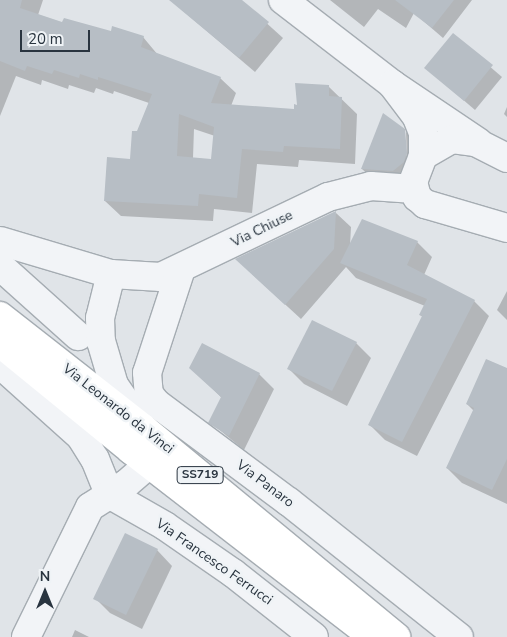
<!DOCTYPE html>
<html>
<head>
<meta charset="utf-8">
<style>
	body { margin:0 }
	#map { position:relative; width:507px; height:637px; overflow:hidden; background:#e0e4e8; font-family:"Nunito Sans",sans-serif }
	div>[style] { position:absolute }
	.shadow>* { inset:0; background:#0003 }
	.building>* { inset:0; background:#b7bec5 }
	.roads { filter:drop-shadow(1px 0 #a5acb2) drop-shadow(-1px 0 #a5acb2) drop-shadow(0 1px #a5acb2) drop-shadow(0 -1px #a5acb2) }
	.street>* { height:28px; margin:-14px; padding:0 14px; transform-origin:14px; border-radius:14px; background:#f2f4f7 }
	.primary>* { height:28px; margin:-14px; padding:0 14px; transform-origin:14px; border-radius:14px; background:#fff }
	span { translate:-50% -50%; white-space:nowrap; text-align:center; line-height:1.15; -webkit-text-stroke:5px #eff3f6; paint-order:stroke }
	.shield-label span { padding:1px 4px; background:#eff3f6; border:1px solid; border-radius:4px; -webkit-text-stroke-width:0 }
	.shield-label { font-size:12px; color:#29343f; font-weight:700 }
	.street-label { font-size:14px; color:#29343f }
	.north { position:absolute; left:20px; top:567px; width:50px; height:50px; -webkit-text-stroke:4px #eff3f6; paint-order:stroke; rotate:0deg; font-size:14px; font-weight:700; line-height:20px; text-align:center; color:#29343f }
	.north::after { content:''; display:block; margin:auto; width:18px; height:22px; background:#29343f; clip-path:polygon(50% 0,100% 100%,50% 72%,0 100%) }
	.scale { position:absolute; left:20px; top:30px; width:70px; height:22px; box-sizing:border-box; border:2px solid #29343f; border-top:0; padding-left:6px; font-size:15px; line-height:18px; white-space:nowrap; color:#29343f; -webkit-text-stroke:4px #eff3f6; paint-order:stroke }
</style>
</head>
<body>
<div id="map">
	<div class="shadow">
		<div style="clip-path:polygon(evenodd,0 0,43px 0,38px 15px,63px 24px,143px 37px,158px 55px,220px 78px,236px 93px,231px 106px,295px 110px,329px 87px,357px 114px,355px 164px,299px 160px,298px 167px,257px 164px,252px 213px,214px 209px,213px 221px,121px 216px,105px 201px,132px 161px,149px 103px,114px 91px,113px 94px,96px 88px,94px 93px,69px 85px,68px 89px,42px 80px,41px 85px,16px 76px,0 116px,0 0,194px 129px,215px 136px,213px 160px,193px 158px,194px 129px)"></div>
		<div style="clip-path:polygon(190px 0,241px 0,283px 38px,255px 72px,182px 10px)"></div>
		<div style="clip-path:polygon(330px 0,472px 0,443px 38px,414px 13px,406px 28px,378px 9px,364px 27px)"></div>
		<div style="clip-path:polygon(453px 35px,502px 77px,475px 110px,426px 68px)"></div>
		<div style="clip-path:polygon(507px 107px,507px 117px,504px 114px)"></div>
		<div style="clip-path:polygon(404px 131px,407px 159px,406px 132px,415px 141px,414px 172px,373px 179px,362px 169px)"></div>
		<div style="clip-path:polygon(336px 213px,351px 227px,350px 246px,417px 242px,432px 257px,424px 275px,474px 301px,489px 316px,417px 456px,385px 440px,370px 425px,423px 317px,420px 315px,425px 306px,356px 278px,346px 267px,301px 319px,252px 274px)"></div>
		<div style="clip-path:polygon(507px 291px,507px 320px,497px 310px)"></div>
		<div style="clip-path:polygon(356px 343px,371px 358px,347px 406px,304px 384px,289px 369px)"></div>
		<div style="clip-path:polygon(191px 368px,259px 374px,274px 389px,244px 450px,210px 422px,222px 398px)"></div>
		<div style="clip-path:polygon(507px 372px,507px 504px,462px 483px,447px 468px,474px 411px,467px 404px)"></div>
		<div style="clip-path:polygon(125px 535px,157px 550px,172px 566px,142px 629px,110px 613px,95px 598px)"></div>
		<div style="clip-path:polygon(75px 630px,89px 637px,72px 637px)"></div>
	</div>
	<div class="building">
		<div style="clip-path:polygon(evenodd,0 0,22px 0,20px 8px,62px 22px,64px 18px,111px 31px,112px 26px,144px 36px,141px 47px,221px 77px,211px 103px,294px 109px,294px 104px,297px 105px,295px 83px,329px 85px,329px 96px,342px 97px,340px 149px,284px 146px,283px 152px,242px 149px,237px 198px,199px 194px,198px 206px,104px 201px,107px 157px,130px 159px,132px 131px,137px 131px,152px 94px,98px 77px,98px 80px,80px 74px,79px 78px,54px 70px,52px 74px,27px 66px,25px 71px,0 61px,0 0,179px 114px,214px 127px,211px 159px,177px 156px,179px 114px)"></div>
		<div style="clip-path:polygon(169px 0,242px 0,269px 22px,239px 58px)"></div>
		<div style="clip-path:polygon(395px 0,454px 0,432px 28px)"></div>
		<div style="clip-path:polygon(453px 33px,493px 65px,464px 101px,424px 68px)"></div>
		<div style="clip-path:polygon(383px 113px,405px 129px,407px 153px,404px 162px,393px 171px,361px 169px)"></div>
		<div style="clip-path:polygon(336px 211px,334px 249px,285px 305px,235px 259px)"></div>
		<div style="clip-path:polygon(362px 219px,418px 241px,407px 265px,475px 300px,402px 442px,368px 425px,422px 316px,419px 315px,427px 299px,340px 263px)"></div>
		<div style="clip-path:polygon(312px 320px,357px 342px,332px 391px,287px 369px)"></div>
		<div style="clip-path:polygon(202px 343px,260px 373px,229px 436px,208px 423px,221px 397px,189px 368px)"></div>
		<div style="clip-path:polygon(486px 359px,507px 368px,507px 459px,492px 490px,446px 468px,474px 408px,466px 404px)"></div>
		<div style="clip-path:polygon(125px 533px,158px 549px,126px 615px,93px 599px)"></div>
	</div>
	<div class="roads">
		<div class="street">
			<div style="left:283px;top:0;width:138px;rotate:37.6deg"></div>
			<div style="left:423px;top:156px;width:23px;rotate:-90deg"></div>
			<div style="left:423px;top:133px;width:17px;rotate:-111deg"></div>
			<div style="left:417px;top:117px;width:41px;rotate:-127.1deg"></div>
			<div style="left:392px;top:84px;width:104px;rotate:34deg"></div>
			<div style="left:507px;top:158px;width:36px;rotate:-153deg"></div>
			<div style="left:475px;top:142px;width:23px;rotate:-173deg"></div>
			<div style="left:452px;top:139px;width:34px;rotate:150deg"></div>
			<div style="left:423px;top:156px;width:28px;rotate:111deg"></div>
			<div style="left:413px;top:182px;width:16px;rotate:75deg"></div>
			<div style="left:417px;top:197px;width:11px;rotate:41deg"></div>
			<div style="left:425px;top:204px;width:85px;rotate:16.3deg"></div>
			<div style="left:0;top:241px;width:116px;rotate:16.6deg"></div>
			<div style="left:111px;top:274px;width:50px;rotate:3.4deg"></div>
			<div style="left:161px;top:277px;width:185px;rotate:-25.6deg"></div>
			<div style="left:328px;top:197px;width:44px;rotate:-14.3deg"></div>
			<div style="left:371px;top:186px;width:43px;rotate:4deg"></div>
			<div style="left:0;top:266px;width:105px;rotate:41.9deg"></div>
			<div style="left:181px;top:269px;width:109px;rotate:108.1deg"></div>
			<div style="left:147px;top:373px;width:21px;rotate:85deg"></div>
			<div style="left:149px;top:394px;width:11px;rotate:52deg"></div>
			<div style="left:156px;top:403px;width:166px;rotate:36.7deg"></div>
			<div style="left:289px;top:502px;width:217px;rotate:38.5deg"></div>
			<div style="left:111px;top:274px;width:45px;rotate:104deg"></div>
			<div style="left:100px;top:318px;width:23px;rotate:88deg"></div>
			<div style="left:101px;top:341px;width:46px;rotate:73.5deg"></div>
			<div style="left:114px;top:385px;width:44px;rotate:55.2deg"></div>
			<div style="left:0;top:364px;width:109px;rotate:42deg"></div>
			<div style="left:81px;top:437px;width:26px;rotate:58deg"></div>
			<div style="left:95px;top:459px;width:38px;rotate:68deg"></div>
			<div style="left:109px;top:494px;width:64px;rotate:29.7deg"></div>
			<div style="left:165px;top:526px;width:83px;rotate:34.7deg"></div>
			<div style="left:233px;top:573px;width:103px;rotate:38.3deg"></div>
			<div style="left:26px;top:637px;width:145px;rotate:-63.8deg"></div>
			<div style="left:90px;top:507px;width:43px;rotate:-32.6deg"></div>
			<div style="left:126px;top:484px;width:30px;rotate:-41deg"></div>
		</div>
		<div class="primary">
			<div style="left:0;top:316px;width:183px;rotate:38.1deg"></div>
			<div style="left:144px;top:429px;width:327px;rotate:39.5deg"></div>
			<div style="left:0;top:343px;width:169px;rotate:39.2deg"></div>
			<div style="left:131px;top:450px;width:299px;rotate:37.7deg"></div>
		</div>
	</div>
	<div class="shield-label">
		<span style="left:200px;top:475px">SS719</span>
	</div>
	<div class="street-label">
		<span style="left:262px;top:229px;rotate:-26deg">Via Chiuse</span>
		<span style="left:118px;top:409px;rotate:38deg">Via Leonardo da Vinci</span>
		<span style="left:265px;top:484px;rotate:37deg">Via Panaro</span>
		<span style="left:214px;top:562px;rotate:35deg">Via Francesco Ferrucci</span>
	</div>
	<div class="north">N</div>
	<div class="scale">20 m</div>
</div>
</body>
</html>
